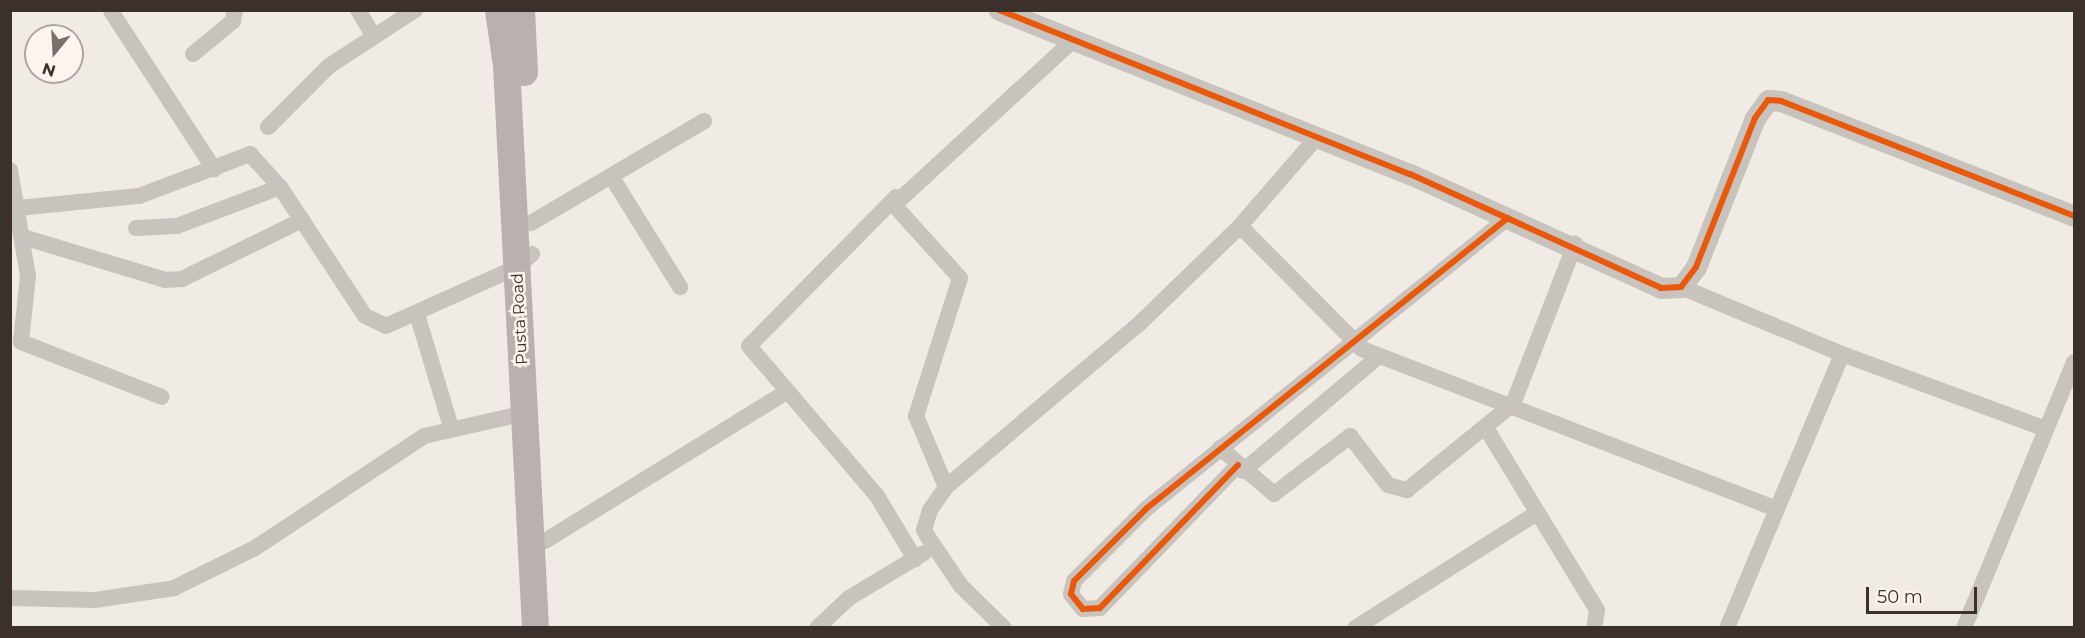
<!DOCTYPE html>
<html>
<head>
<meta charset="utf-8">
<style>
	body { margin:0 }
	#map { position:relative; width:2085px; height:638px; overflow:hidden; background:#f0ebe5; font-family:Montserrat,sans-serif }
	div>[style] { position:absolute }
	.minor>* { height:16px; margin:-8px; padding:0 8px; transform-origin:8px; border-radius:8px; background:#c9c3be }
	.tertiary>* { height:21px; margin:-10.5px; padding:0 10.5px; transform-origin:10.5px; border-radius:10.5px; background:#c9c3be }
	.primary>* { height:27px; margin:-13.5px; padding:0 13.5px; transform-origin:13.5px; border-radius:13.5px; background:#b8b1ad }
	.cycleway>* { height:6px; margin:-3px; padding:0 3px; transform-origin:3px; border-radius:3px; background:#e8590c }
	span { translate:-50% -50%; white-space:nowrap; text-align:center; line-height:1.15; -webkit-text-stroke:5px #fbf5ee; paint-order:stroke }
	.street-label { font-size:16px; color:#3b302b }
	.frame { position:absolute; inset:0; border:12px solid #3b302b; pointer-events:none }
	.north { position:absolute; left:24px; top:24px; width:60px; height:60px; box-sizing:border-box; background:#fbf5ee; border:2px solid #aea6a0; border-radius:50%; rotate:198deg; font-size:16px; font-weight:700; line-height:24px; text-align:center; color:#3b302b }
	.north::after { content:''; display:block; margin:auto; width:21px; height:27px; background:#7a716c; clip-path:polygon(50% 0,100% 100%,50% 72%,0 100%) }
	.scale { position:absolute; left:1866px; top:587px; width:111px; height:27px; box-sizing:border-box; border:3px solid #3b302b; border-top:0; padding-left:8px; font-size:18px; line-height:21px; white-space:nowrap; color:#3b302b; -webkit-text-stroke:4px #fbf5ee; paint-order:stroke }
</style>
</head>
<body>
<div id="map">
	<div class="minor">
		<div style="left:358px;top:10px;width:29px;rotate:59deg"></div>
		<div style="left:111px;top:11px;width:189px;rotate:56.9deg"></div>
		<div style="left:193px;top:54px;width:52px;rotate:-39.5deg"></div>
		<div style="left:233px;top:21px;width:11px;rotate:-80deg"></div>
		<div style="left:268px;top:127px;width:86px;rotate:-45deg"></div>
		<div style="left:329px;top:66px;width:103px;rotate:-33.1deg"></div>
		<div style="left:10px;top:170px;width:108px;rotate:80.4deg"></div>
		<div style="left:28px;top:276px;width:66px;rotate:96.1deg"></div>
		<div style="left:21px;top:342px;width:151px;rotate:21.3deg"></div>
		<div style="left:611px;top:176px;width:131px;rotate:58.1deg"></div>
		<div style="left:896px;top:197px;width:209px;rotate:134.6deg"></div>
		<div style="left:749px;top:346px;width:197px;rotate:49.5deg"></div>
		<div style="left:877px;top:496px;width:74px;rotate:58.9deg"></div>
		<div style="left:18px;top:208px;width:122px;rotate:-5.7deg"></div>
		<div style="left:139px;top:196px;width:119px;rotate:-20.7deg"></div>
		<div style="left:250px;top:154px;width:45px;rotate:47.7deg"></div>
		<div style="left:280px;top:187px;width:154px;rotate:56.6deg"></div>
		<div style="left:365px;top:316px;width:23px;rotate:25deg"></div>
		<div style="left:386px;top:326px;width:144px;rotate:-24.2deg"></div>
		<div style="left:517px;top:267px;width:20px;rotate:-41deg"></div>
		<div style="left:531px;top:223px;width:201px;rotate:-30.5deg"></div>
		<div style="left:1240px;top:226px;width:173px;rotate:45.2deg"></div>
		<div style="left:1362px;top:349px;width:444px;rotate:21.1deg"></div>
		<div style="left:136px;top:228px;width:41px;rotate:-2.8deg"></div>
		<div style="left:177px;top:226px;width:110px;rotate:-20.7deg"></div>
		<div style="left:23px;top:237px;width:148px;rotate:16.8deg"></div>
		<div style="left:165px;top:280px;width:17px;rotate:-3deg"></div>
		<div style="left:182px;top:279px;width:134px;rotate:-26.2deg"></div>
		<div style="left:1681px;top:287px;width:174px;rotate:22.6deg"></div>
		<div style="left:1842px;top:354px;width:217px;rotate:20.2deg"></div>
		<div style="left:417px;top:314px;width:118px;rotate:73.3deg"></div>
		<div style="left:1486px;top:428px;width:213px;rotate:58.6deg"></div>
		<div style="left:1597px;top:610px;width:18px;rotate:99deg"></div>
		<div style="left:1220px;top:448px;width:71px;rotate:40.4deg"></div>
		<div style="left:1274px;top:494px;width:96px;rotate:-37.3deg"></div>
		<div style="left:1350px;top:436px;width:62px;rotate:52.2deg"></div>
		<div style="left:1388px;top:485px;width:20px;rotate:15deg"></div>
		<div style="left:1407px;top:490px;width:136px;rotate:-39.1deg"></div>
		<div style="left:1513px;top:404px;width:172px;rotate:-68.8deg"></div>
		<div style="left:1238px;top:465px;width:199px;rotate:134deg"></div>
		<div style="left:1100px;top:608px;width:17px;rotate:177deg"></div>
		<div style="left:1083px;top:609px;width:19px;rotate:-129deg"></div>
		<div style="left:1071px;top:594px;width:13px;rotate:-77deg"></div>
		<div style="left:1074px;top:581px;width:103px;rotate:-45deg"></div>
		<div style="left:1147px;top:508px;width:463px;rotate:-38.8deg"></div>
		<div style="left:1243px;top:471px;width:177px;rotate:-40.2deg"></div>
		<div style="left:946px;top:487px;width:77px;rotate:-112.9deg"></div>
		<div style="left:916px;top:416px;width:145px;rotate:-72.3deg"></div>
		<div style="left:960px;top:278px;width:98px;rotate:-132.1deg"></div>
		<div style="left:894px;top:205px;width:241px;rotate:-42.6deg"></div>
		<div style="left:545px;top:541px;width:283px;rotate:-31.7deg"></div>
		<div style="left:10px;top:598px;width:85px;rotate:1.3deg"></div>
		<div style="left:95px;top:600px;width:80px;rotate:-8.6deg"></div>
		<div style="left:174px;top:588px;width:90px;rotate:-26.3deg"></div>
		<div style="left:255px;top:548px;width:203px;rotate:-33.5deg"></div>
		<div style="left:424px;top:436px;width:104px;rotate:-12.8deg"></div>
		<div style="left:817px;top:628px;width:44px;rotate:-43.2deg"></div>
		<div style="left:849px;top:598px;width:87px;rotate:-31deg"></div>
		<div style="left:1004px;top:628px;width:60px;rotate:-135.7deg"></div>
		<div style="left:961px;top:586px;width:59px;rotate:-124deg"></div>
		<div style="left:928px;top:537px;width:8px;rotate:-120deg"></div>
		<div style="left:924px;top:530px;width:21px;rotate:-73deg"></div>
		<div style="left:930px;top:510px;width:28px;rotate:-55deg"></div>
		<div style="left:946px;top:487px;width:251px;rotate:-40.2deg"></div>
		<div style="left:1138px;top:325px;width:142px;rotate:-44.1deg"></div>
		<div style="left:1240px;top:226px;width:119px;rotate:-49.1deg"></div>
		<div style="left:1355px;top:628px;width:215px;rotate:-32.3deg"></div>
		<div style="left:1727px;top:628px;width:297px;rotate:-67.2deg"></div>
		<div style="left:1964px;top:628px;width:288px;rotate:-67.5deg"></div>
	</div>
	<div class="tertiary">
		<div style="left:999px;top:10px;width:443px;rotate:21.8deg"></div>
		<div style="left:1410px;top:174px;width:276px;rotate:24.4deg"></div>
		<div style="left:1661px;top:288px;width:20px;rotate:-3deg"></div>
		<div style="left:1681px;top:287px;width:25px;rotate:-53deg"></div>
		<div style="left:1696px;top:267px;width:160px;rotate:-68.4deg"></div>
		<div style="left:1755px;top:118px;width:22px;rotate:-54deg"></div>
		<div style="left:1768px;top:100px;width:13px;rotate:4deg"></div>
		<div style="left:1781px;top:101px;width:315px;rotate:21.4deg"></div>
	</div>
	<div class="primary">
		<div style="left:498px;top:10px;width:56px;rotate:81.7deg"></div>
		<div style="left:506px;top:65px;width:564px;rotate:87.05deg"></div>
		<div style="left:521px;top:10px;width:62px;rotate:87.2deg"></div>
	</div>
	<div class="cycleway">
		<div style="left:999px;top:10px;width:443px;rotate:21.8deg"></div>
		<div style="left:1410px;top:174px;width:276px;rotate:24.4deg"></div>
		<div style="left:1661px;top:288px;width:20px;rotate:-3deg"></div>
		<div style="left:1681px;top:287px;width:25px;rotate:-53deg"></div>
		<div style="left:1696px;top:267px;width:160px;rotate:-68.4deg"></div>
		<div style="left:1755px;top:118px;width:22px;rotate:-54deg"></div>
		<div style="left:1768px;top:100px;width:13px;rotate:4deg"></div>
		<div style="left:1781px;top:101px;width:315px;rotate:21.4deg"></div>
		<div style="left:1238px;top:465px;width:199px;rotate:134deg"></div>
		<div style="left:1100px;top:608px;width:17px;rotate:177deg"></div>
		<div style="left:1083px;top:609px;width:19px;rotate:-129deg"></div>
		<div style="left:1071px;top:594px;width:13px;rotate:-77deg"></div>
		<div style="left:1074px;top:581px;width:103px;rotate:-45deg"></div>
		<div style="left:1147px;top:508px;width:463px;rotate:-38.8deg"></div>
	</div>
	<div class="street-label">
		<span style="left:520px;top:319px;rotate:-93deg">Pusta Road</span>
	</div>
	<div class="frame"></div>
	<div class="north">N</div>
	<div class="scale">50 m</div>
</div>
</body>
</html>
